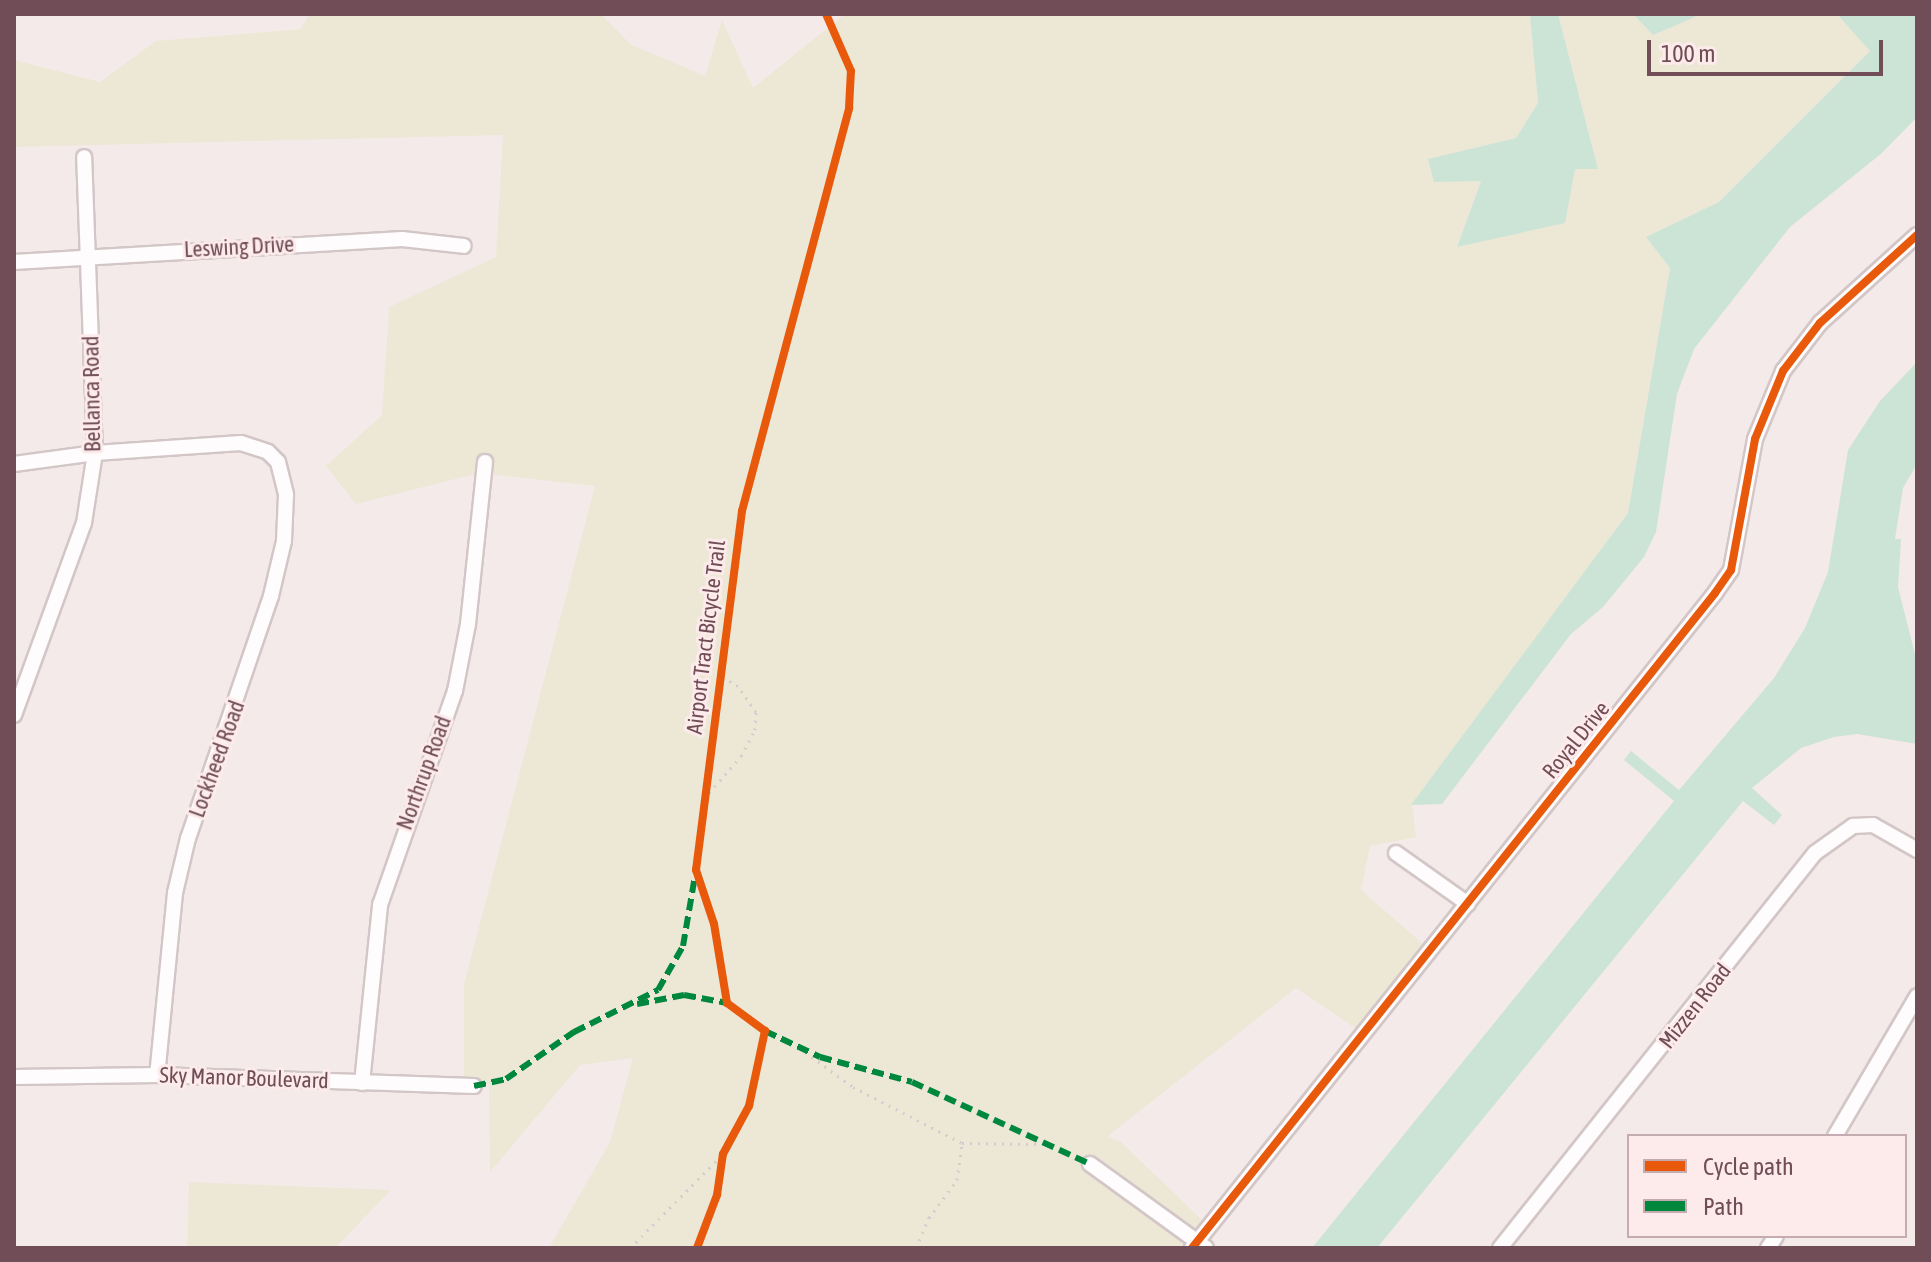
<!DOCTYPE html>
<html>
<head>
<meta charset="utf-8">
<style>
	body { margin:0 }
	#map { position:relative; width:1931px; height:1262px; overflow:hidden; background:#f5eaea; font-family:"Asap Condensed",sans-serif }
	div>[style] { position:absolute }
	.green>* { inset:0; background:#ede7d6 }
	.water>* { inset:0; background:#cce4d6 }
	.path>* { height:3px; margin-top:-1.5px; transform-origin:0; background:repeating-linear-gradient(90deg,#d6cbce 0 2px,transparent 0 8px) }
	.roads { filter:drop-shadow(2px 0 #d3c6c7) drop-shadow(-2px 0 #d3c6c7) drop-shadow(0 2px #d3c6c7) drop-shadow(0 -2px #d3c6c7) }
	.street>* { height:14px; margin:-7px; padding:0 7px; transform-origin:7px; border-radius:7px; background:#fefcfc }
	.quiet>* { height:6px; margin-top:-3px; transform-origin:0; background:repeating-linear-gradient(90deg,#00873e 0 12px,transparent 0 18px) }
	.cycleway>* { height:8px; margin:-4px; padding:0 4px; transform-origin:4px; border-radius:4px; background:#e8590c }
	span { translate:-50% -50%; white-space:nowrap; text-align:center; line-height:1.15; -webkit-text-stroke:6px #fdebeb; paint-order:stroke }
	.street-label { font-size:22px; color:#704d57 }
	.frame { position:absolute; inset:0; border:16px solid #704d57; pointer-events:none }
	.legend { position:absolute; left:1627px; top:1134px; width:280px; height:104px; box-sizing:border-box; background:#fdebeb; border:2px solid #c5acb0; margin:0; padding:10px 14px; list-style:none; font-size:24px; color:#704d57 }
	.legend li { display:flex; align-items:center; gap:16px; height:40px }
	.legend b { width:40px; border:2px solid #c5acb0 }
	.scale { position:absolute; left:1647px; top:40px; width:236px; height:36px; box-sizing:border-box; border:4px solid #704d57; border-top:0; padding-left:10px; font-size:24px; line-height:28px; white-space:nowrap; color:#704d57; -webkit-text-stroke:6px #fdebeb; paint-order:stroke }
</style>
</head>
<body>
<div id="map">
	<div class="green">
		<div style="clip-path:polygon(309px 14px,601px 14px,630px 44px,705px 76px,722px 20px,753px 88px,845px 14px,1530px 14px,1538px 103px,1516px 138px,1428px 159px,1481px 180px,1457px 246px,1575px 169px,1598px 169px,1558px 14px,1633px 14px,1653px 35px,1695px 14px,1837px 14px,1871px 50px,1719px 202px,1646px 237px,1670px 268px,1628px 513px,1412px 805px,1416px 837px,1370px 846px,1361px 890px,1431px 951px,1364px 1034px,1296px 988px,1108px 1136px,1121px 1142px,1201px 1219px,1216px 1248px,549px 1248px,610px 1142px,633px 1058px,580px 1065px,490px 1172px,489px 1084px,474px 1086px,464px 1081px,464px 984px,595px 486px,479px 473px,356px 504px,326px 466px,382px 415px,389px 307px,496px 257px,503px 135px,14px 147px,14px 60px,100px 82px,156px 41px,301px 29px)"></div>
		<div style="clip-path:polygon(189px 1182px,391px 1190px,335px 1248px,187px 1248px)"></div>
	</div>
	<div class="water">
		<div style="clip-path:polygon(1530px 14px,1558px 14px,1598px 169px,1575px 169px,1565px 223px,1457px 247px,1481px 181px,1434px 182px,1428px 159px,1516px 138px,1538px 103px)"></div>
		<div style="clip-path:polygon(1633px 14px,1695px 14px,1695px 17px,1653px 35px)"></div>
		<div style="clip-path:polygon(1837px 14px,1917px 14px,1917px 117px,1882px 153px,1790px 227px,1694px 349px,1677px 394px,1656px 532px,1644px 557px,1603px 607px,1571px 634px,1442px 804px,1411px 805px,1628px 513px,1670px 268px,1646px 237px,1719px 202px,1870px 51px)"></div>
		<div style="clip-path:polygon(1917px 362px,1917px 464px,1903px 488px,1895px 539px,1901px 539px,1898px 587px,1917px 662px,1917px 744px,1857px 734px,1834px 737px,1801px 748px,1752px 788px,1782px 815px,1774px 825px,1743px 801px,1377px 1248px,1312px 1248px,1674px 801px,1624px 760px,1631px 751px,1679px 790px,1774px 678px,1805px 628px,1828px 572px,1848px 450px,1880px 401px)"></div>
	</div>
	<div class="path">
		<div style="left:704px;top:799px;width:57px;rotate:-49.3deg"></div>
		<div style="left:741px;top:756px;width:30px;rotate:-62deg"></div>
		<div style="left:755px;top:730px;width:18px;rotate:-87deg"></div>
		<div style="left:756px;top:712px;width:32px;rotate:-125deg"></div>
		<div style="left:738px;top:686px;width:22px;rotate:-150deg"></div>
		<div style="left:805px;top:1052px;width:59px;rotate:36.1deg"></div>
		<div style="left:853px;top:1087px;width:123px;rotate:27.2deg"></div>
		<div style="left:962px;top:1143px;width:86px;rotate:0.7deg"></div>
		<div style="left:630px;top:1248px;width:132px;rotate:-45.3deg"></div>
		<div style="left:916px;top:1248px;width:33px;rotate:-67deg"></div>
		<div style="left:929px;top:1218px;width:47px;rotate:-53.6deg"></div>
		<div style="left:957px;top:1180px;width:37px;rotate:-82deg"></div>
	</div>
	<div class="roads">
		<div class="street">
			<div style="left:14px;top:262px;width:389px;rotate:-3.4deg"></div>
			<div style="left:402px;top:239px;width:62px;rotate:6.4deg"></div>
			<div style="left:14px;top:464px;width:82px;rotate:-7.7deg"></div>
			<div style="left:95px;top:453px;width:146px;rotate:-3.9deg"></div>
			<div style="left:241px;top:443px;width:28px;rotate:18deg"></div>
			<div style="left:268px;top:452px;width:14px;rotate:45deg"></div>
			<div style="left:278px;top:462px;width:34px;rotate:76deg"></div>
			<div style="left:286px;top:495px;width:46px;rotate:92.5deg"></div>
			<div style="left:284px;top:541px;width:57px;rotate:103.3deg"></div>
			<div style="left:271px;top:596px;width:256px;rotate:108.9deg"></div>
			<div style="left:188px;top:838px;width:57px;rotate:103.3deg"></div>
			<div style="left:175px;top:893px;width:183px;rotate:95.6deg"></div>
			<div style="left:14px;top:715px;width:204px;rotate:-70deg"></div>
			<div style="left:84px;top:523px;width:71px;rotate:-81.1deg"></div>
			<div style="left:95px;top:453px;width:296px;rotate:-92.1deg"></div>
			<div style="left:1396px;top:853px;width:88px;rotate:35.3deg"></div>
			<div style="left:14px;top:1077px;width:143px;rotate:-0.8deg"></div>
			<div style="left:157px;top:1075px;width:317px;rotate:2deg"></div>
			<div style="left:362px;top:1083px;width:179px;rotate:-84.2deg"></div>
			<div style="left:380px;top:905px;width:227px;rotate:-70.7deg"></div>
			<div style="left:455px;top:691px;width:68px;rotate:-79deg"></div>
			<div style="left:468px;top:624px;width:163px;rotate:-84deg"></div>
			<div style="left:1835px;top:1136px;width:162px;rotate:-59.6deg"></div>
			<div style="left:1090px;top:1164px;width:143px;rotate:35.9deg"></div>
			<div style="left:1192px;top:1248px;width:838px;rotate:-51.39deg"></div>
			<div style="left:1715px;top:593px;width:28px;rotate:-55deg"></div>
			<div style="left:1731px;top:570px;width:133px;rotate:-79.6deg"></div>
			<div style="left:1755px;top:439px;width:74px;rotate:-67.6deg"></div>
			<div style="left:1783px;top:371px;width:61px;rotate:-52.4deg"></div>
			<div style="left:1820px;top:323px;width:131px;rotate:-42.2deg"></div>
			<div style="left:1500px;top:1248px;width:505px;rotate:-51.43deg"></div>
			<div style="left:1815px;top:853px;width:47px;rotate:-35.4deg"></div>
			<div style="left:1853px;top:826px;width:20px;rotate:-3deg"></div>
			<div style="left:1873px;top:825px;width:51px;rotate:29.6deg"></div>
			<div style="left:1768px;top:1248px;width:14px;rotate:-56deg"></div>
		</div>
	</div>
	<div class="quiet">
		<div style="left:637px;top:1004px;width:48px;rotate:-10.8deg"></div>
		<div style="left:684px;top:995px;width:44px;rotate:10.5deg"></div>
		<div style="left:765px;top:1031px;width:61px;rotate:25.3deg"></div>
		<div style="left:820px;top:1057px;width:95px;rotate:15.2deg"></div>
		<div style="left:912px;top:1082px;width:196px;rotate:24.7deg"></div>
		<div style="left:474px;top:1086px;width:33px;rotate:-12deg"></div>
		<div style="left:506px;top:1079px;width:83px;rotate:-34.7deg"></div>
		<div style="left:574px;top:1032px;width:94px;rotate:-26.6deg"></div>
		<div style="left:658px;top:990px;width:51px;rotate:-60.4deg"></div>
		<div style="left:683px;top:946px;width:71px;rotate:-80.3deg"></div>
	</div>
	<div class="cycleway">
		<div style="left:697px;top:1248px;width:57px;rotate:-69.3deg"></div>
		<div style="left:717px;top:1195px;width:41px;rotate:-81.7deg"></div>
		<div style="left:723px;top:1154px;width:55px;rotate:-61.6deg"></div>
		<div style="left:749px;top:1106px;width:77px;rotate:-78deg"></div>
		<div style="left:765px;top:1031px;width:47px;rotate:-143.6deg"></div>
		<div style="left:727px;top:1003px;width:80px;rotate:-99.3deg"></div>
		<div style="left:714px;top:924px;width:57px;rotate:-108.4deg"></div>
		<div style="left:696px;top:870px;width:362px;rotate:-82.7deg"></div>
		<div style="left:742px;top:511px;width:417px;rotate:-75.1deg"></div>
		<div style="left:849px;top:108px;width:37px;rotate:-87deg"></div>
		<div style="left:851px;top:71px;width:62px;rotate:-113.7deg"></div>
		<div style="left:1192px;top:1248px;width:838px;rotate:-51.39deg"></div>
		<div style="left:1715px;top:593px;width:28px;rotate:-55deg"></div>
		<div style="left:1731px;top:570px;width:133px;rotate:-79.6deg"></div>
		<div style="left:1755px;top:439px;width:74px;rotate:-67.6deg"></div>
		<div style="left:1783px;top:371px;width:61px;rotate:-52.4deg"></div>
		<div style="left:1820px;top:323px;width:131px;rotate:-42.2deg"></div>
	</div>
	<div class="street-label">
		<span style="left:239px;top:247px;rotate:-3deg">Leswing Drive</span>
		<span style="left:92px;top:394px;rotate:-91deg">Bellanca Road</span>
		<span style="left:706px;top:637px;rotate:-83deg">Airport Tract Bicycle Trail</span>
		<span style="left:1576px;top:740px;rotate:-51deg">Royal Drive</span>
		<span style="left:217px;top:759px;rotate:-70deg">Lockheed Road</span>
		<span style="left:424px;top:773px;rotate:-70deg">Northrup Road</span>
		<span style="left:1695px;top:1006px;rotate:-52deg">Mizzen Road</span>
		<span style="left:244px;top:1078px;rotate:2deg">Sky Manor Boulevard</span>
	</div>
	<div class="frame"></div>
	<ul class="legend">
	<li><b style="height:10px;background:#e8590c"></b>Cycle path</li>
	<li><b style="height:10px;background:#00873e"></b>Path</li>
	</ul>
	<div class="scale">100 m</div>
</div>
</body>
</html>
